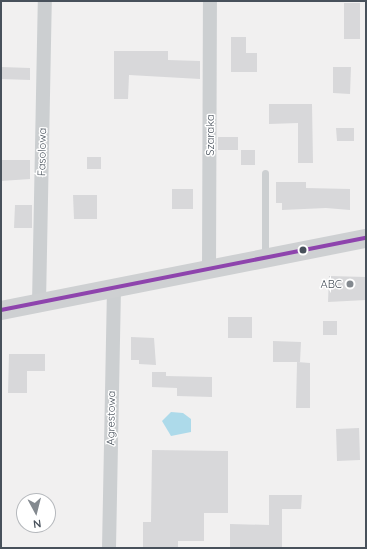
<!DOCTYPE html>
<html>
<head>
<meta charset="utf-8">
<style>
	body { margin:0 }
	#map { position:relative; width:367px; height:549px; overflow:hidden; background:#f1f0f0; font-family:Quicksand,sans-serif }
	div>[style] { position:absolute }
	.water>* { inset:0; background:#addaea }
	.building>* { inset:0; background:#d8d8da }
	.lane>* { height:7px; margin:-3.5px; padding:0 3.5px; transform-origin:3.5px; border-radius:3.5px; background:#cccfd1 }
	.street>* { height:14px; margin:-7px; padding:0 7px; transform-origin:7px; border-radius:7px; background:#cccfd1 }
	.secondary>* { height:19px; margin:-9.5px; padding:0 9.5px; transform-origin:9.5px; border-radius:9.5px; background:#ced0d2 }
	.bus-1>* { height:4px; margin:-2px; padding:0 2px; transform-origin:2px; border-radius:2px; background:#8e44ad }
	.dots>* { width:11px; height:11px; translate:-50% -50%; box-sizing:border-box; border:2px solid #fff; border-radius:50% }
	span { translate:-50% -50%; white-space:nowrap; text-align:center; line-height:1.15; -webkit-text-stroke:3px #fff; paint-order:stroke }
	.street-label { font-size:11px; color:#48515b }
	.poi-label { font-size:11px; color:#48515b }
	.right { translate:-100% -50%; text-align:right }
	.frame { position:absolute; inset:0; border:2px solid #48515b; pointer-events:none }
	.north { position:absolute; left:16px; top:493px; width:40px; height:40px; box-sizing:border-box; background:#fff; border:1px solid #b6b9bd; border-radius:50%; rotate:173deg; font-size:11px; font-weight:700; line-height:16px; text-align:center; color:#48515b }
	.north::after { content:''; display:block; margin:auto; width:14px; height:18px; background:#83898f; clip-path:polygon(50% 0,100% 100%,50% 72%,0 100%) }
</style>
</head>
<body>
<div id="map">
	<div class="water">
		<div style="clip-path:polygon(171px 412px,183px 413px,191px 419px,191px 432px,171px 436px,162px 421px)"></div>
	</div>
	<div class="building">
		<div style="clip-path:polygon(344px 3px,360px 3px,360px 39px,344px 39px)"></div>
		<div style="clip-path:polygon(231px 37px,246px 37px,246px 53px,257px 53px,257px 72px,231px 72px)"></div>
		<div style="clip-path:polygon(114px 51px,168px 51px,168px 60px,200px 61px,200px 79px,129px 75px,128px 99px,114px 99px)"></div>
		<div style="clip-path:polygon(1px 67px,30px 68px,30px 80px,1px 79px)"></div>
		<div style="clip-path:polygon(333px 67px,351px 67px,350px 94px,333px 93px)"></div>
		<div style="clip-path:polygon(269px 104px,312px 104px,313px 163px,298px 163px,298px 123px,269px 124px)"></div>
		<div style="clip-path:polygon(336px 128px,354px 128px,354px 141px,337px 141px)"></div>
		<div style="clip-path:polygon(218px 137px,238px 137px,238px 150px,218px 150px)"></div>
		<div style="clip-path:polygon(241px 150px,255px 150px,255px 165px,241px 165px)"></div>
		<div style="clip-path:polygon(87px 157px,101px 157px,101px 169px,87px 169px)"></div>
		<div style="clip-path:polygon(1px 160px,30px 160px,30px 179px,1px 181px)"></div>
		<div style="clip-path:polygon(276px 182px,306px 182px,306px 188px,350px 189px,350px 210px,326px 208px,282px 210px,282px 203px,276px 203px)"></div>
		<div style="clip-path:polygon(172px 189px,193px 189px,193px 209px,172px 209px)"></div>
		<div style="clip-path:polygon(73px 195px,97px 195px,97px 219px,74px 219px)"></div>
		<div style="clip-path:polygon(15px 205px,32px 205px,32px 228px,14px 228px)"></div>
		<div style="clip-path:polygon(329px 276px,366px 277px,366px 300px,328px 302px)"></div>
		<div style="clip-path:polygon(228px 317px,252px 317px,252px 338px,228px 338px)"></div>
		<div style="clip-path:polygon(323px 321px,337px 321px,337px 335px,323px 335px)"></div>
		<div style="clip-path:polygon(131px 337px,154px 338px,156px 365px,139px 364px,139px 360px,131px 360px)"></div>
		<div style="clip-path:polygon(273px 341px,301px 342px,300px 362px,273px 362px)"></div>
		<div style="clip-path:polygon(9px 354px,45px 354px,45px 371px,27px 371px,27px 393px,8px 393px)"></div>
		<div style="clip-path:polygon(297px 362px,310px 363px,310px 408px,296px 408px)"></div>
		<div style="clip-path:polygon(152px 372px,166px 372px,166px 376px,212px 377px,212px 397px,177px 396px,177px 388px,152px 387px)"></div>
		<div style="clip-path:polygon(359px 428px,360px 460px,337px 461px,336px 429px)"></div>
		<div style="clip-path:polygon(152px 450px,228px 451px,228px 513px,204px 513px,204px 541px,178px 541px,178px 548px,143px 547px,143px 522px,151px 522px)"></div>
		<div style="clip-path:polygon(269px 495px,302px 495px,301px 509px,282px 509px,282px 548px,230px 547px,230px 524px,269px 525px)"></div>
	</div>
	<div class="lane">
		<div style="left:265px;top:258px;width:85px;rotate:-90deg"></div>
	</div>
	<div class="street">
		<div style="left:209px;top:269px;width:268px;rotate:-89.8deg"></div>
		<div style="left:39px;top:303px;width:302px;rotate:-88.9deg"></div>
		<div style="left:109px;top:548px;width:260px;rotate:-88.9deg"></div>
	</div>
	<div class="secondary">
		<div style="left:1px;top:310px;width:372px;rotate:-11.2deg"></div>
	</div>
	<div class="bus-1">
		<div style="left:1px;top:310px;width:372px;rotate:-11.2deg"></div>
	</div>
	<div class="dots">
		<div style="left:303px;top:250px;background:#48515b"></div>
		<div style="left:350px;top:284px;background:#83898f"></div>
	</div>
	<div class="street-label">
		<span style="left:210px;top:135px;rotate:-90deg">Szaraka</span>
		<span style="left:42px;top:152px;rotate:-89deg">Fasolowa</span>
		<span style="left:111px;top:418px;rotate:-89deg">Agrestowa</span>
	</div>
	<div class="poi-label">
		<span class="right" style="left:342px;top:284px">ABC</span>
	</div>
	<div class="frame"></div>
	<div class="north">N</div>
</div>
</body>
</html>
